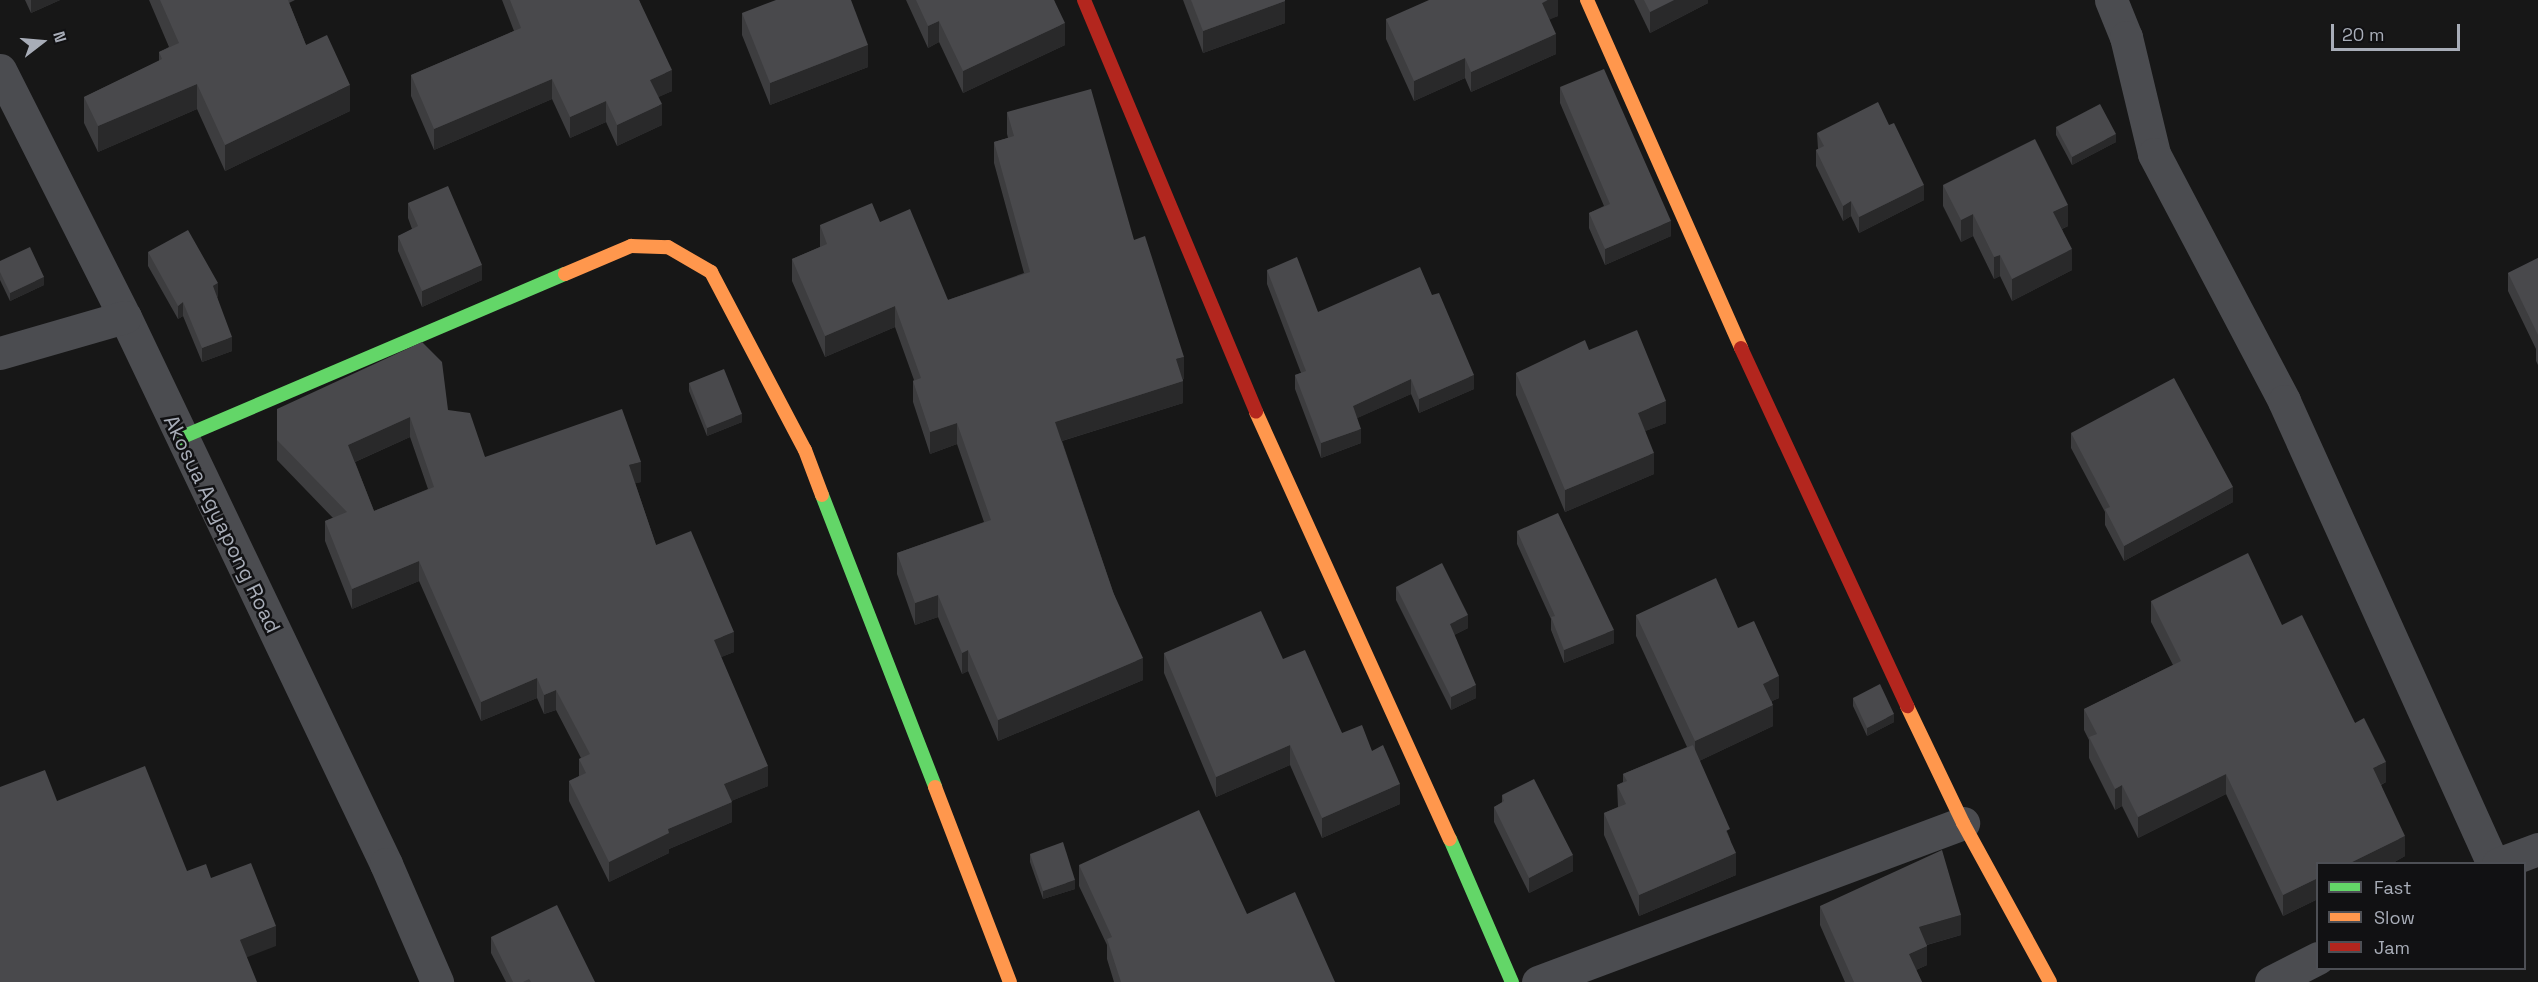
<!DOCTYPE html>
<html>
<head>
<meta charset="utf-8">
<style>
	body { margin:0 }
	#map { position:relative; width:2538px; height:982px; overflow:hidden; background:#171717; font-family:"Space Grotesk",sans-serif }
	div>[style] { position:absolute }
	.street>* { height:33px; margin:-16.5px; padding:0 16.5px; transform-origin:16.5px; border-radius:16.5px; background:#4b4c50 }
	.fast>* { height:14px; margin:-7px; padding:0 7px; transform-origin:7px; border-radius:7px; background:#63d668 }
	.slow>* { height:14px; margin:-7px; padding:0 7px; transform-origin:7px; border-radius:7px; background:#ff974d }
	.jam>* { height:14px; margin:-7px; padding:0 7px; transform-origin:7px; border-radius:7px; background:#b3261e }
	.wall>* { inset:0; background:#3d3d3f }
	.shaded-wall>* { inset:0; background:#29292a }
	.building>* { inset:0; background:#49494c }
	span { translate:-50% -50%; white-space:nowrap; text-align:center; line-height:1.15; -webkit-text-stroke:5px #111113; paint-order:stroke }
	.street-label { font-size:21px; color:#a8adb8 }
	.legend { position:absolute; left:2316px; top:862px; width:210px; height:108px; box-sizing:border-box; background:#111113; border:2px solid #4d4f55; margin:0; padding:8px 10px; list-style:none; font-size:18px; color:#a8adb8 }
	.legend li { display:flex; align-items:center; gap:12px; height:30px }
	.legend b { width:30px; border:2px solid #4d4f55 }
	.north { position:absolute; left:12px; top:12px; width:60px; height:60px; -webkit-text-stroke:4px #111113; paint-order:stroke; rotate:74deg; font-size:16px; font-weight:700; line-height:24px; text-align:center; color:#a8adb8 }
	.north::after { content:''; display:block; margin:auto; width:21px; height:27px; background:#a8adb8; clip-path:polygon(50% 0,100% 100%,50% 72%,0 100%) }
	.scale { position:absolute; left:2331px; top:24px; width:129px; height:27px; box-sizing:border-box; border:3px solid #a8adb8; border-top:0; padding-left:8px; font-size:18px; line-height:21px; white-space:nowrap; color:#a8adb8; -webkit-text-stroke:4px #111113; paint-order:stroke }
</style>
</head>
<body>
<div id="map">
	<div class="street">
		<div style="left:2111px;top:0;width:40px;rotate:68deg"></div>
		<div style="left:2126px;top:37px;width:120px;rotate:76.5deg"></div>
		<div style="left:2154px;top:154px;width:279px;rotate:62.2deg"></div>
		<div style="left:2284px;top:401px;width:508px;rotate:65.71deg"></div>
		<div style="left:0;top:70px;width:277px;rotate:63.2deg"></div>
		<div style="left:125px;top:317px;width:606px;rotate:64.49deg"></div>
		<div style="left:386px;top:864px;width:129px;rotate:66.6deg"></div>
		<div style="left:0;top:353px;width:130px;rotate:-16.1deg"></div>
		<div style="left:2498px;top:864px;width:43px;rotate:-20.6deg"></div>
		<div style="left:1538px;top:982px;width:454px;rotate:-20.5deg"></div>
		<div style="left:2271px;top:982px;width:53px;rotate:-27.1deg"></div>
	</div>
	<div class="fast">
		<div style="left:180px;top:438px;width:418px;rotate:-23.1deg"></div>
		<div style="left:822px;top:495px;width:313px;rotate:68.8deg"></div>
		<div style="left:1450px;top:839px;width:156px;rotate:66.6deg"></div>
	</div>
	<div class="slow">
		<div style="left:1587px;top:0;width:381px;rotate:66.1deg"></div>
		<div style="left:565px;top:274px;width:72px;rotate:-23deg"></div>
		<div style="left:631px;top:246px;width:37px;rotate:2deg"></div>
		<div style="left:668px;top:247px;width:50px;rotate:30.2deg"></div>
		<div style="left:711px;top:272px;width:201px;rotate:62.2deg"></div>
		<div style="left:805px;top:450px;width:48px;rotate:69.3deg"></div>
		<div style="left:1256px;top:412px;width:469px;rotate:65.6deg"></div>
		<div style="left:1907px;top:706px;width:130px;rotate:64.4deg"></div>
		<div style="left:1963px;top:823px;width:181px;rotate:61.3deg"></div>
		<div style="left:935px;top:787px;width:209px;rotate:69deg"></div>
	</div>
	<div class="jam">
		<div style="left:1084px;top:0;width:446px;rotate:67.3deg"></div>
		<div style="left:1741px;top:348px;width:395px;rotate:65.1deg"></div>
	</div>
	<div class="wall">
		<div style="clip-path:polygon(25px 0,60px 0,31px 13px)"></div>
		<div style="clip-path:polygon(149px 0,295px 0,289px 3px,306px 45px,350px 111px,225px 171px,197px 109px,98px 152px,84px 123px,84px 97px,159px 61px,159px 52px,169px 47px)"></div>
		<div style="clip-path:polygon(502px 0,639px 0,672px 91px,658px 97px,662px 125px,617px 146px,606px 122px,570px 138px,552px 99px,434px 150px,411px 96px,411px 75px,514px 31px)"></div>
		<div style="clip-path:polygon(906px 0,1054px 0,1065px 45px,963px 93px,939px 42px,928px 48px)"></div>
		<div style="clip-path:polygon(1183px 0,1285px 0,1285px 23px,1203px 53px)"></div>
		<div style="clip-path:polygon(1558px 0,1558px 16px,1549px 19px,1556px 54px,1471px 92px,1465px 78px,1414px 101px,1386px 39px,1386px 19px)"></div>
		<div style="clip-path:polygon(1634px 0,1708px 0,1708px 3px,1650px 33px)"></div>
		<div style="clip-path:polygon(742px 13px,868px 67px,770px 105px,742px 35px)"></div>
		<div style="clip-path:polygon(1560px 87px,1671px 236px,1605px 265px,1589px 228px,1589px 213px,1604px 206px,1560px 103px)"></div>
		<div style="clip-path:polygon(1007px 112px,1134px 240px,1184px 379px,1183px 379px,1183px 403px,1062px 441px,1143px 680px,998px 741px,968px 671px,962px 674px,938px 617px,915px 625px,897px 574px,897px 553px,984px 522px,957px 444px,930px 454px,913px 402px,913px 381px,914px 380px,895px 327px,825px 357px,792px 281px,792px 259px,820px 247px,820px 225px,880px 222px,948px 300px,1024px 273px,994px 163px,994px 142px,1008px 138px,1007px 134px)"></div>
		<div style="clip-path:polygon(2056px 127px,2116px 142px,2072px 165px,2056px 135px)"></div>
		<div style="clip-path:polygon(1817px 133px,1924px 200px,1859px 233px,1851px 216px,1843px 221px,1816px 166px,1816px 150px,1818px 149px)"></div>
		<div style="clip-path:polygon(1943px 185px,2068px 226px,2062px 229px,2072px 270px,2012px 301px,2000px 276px,1994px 279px,1973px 236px,1961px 242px,1943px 206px)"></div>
		<div style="clip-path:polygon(408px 203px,482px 280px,422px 307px,398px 251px,398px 236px,412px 229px,408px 218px)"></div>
		<div style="clip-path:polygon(148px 252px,218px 296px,217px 297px,232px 351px,202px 362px,183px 316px,178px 319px,148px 266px)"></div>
		<div style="clip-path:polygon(2538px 258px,2538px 365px,2536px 361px,2536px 349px,2508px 291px,2508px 273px)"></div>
		<div style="clip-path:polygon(0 261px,44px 285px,10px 301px,0 280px)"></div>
		<div style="clip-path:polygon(1267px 270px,1318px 312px,1432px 295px,1474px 389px,1419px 413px,1411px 394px,1357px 418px,1361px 443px,1321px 458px,1295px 389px,1295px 375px,1301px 373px,1267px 284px)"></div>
		<div style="clip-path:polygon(1589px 350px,1666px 423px,1645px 431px,1654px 474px,1565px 512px,1516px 395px,1516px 373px)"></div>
		<div style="clip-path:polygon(689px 383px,742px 422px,707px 436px,689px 391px)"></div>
		<div style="clip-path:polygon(evenodd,277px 409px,448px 410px,485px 457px,641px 482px,635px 483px,656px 545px,734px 652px,721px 657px,768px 786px,731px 801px,732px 822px,669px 849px,669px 853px,609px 882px,569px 801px,569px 781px,579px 776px,579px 759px,581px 758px,556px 710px,544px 714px,537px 698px,481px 721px,419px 581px,352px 609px,325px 541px,325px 521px,333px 518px,277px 460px,277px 409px,410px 437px,428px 489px,374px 511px,355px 462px,410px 437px)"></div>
		<div style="clip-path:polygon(2071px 433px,2233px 502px,2124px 561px,2105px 525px,2105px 512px,2071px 448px)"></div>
		<div style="clip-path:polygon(1517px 531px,1614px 643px,1564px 663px,1551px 630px,1551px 619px,1517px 544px)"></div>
		<div style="clip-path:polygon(1396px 587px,1468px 628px,1454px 635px,1476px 698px,1451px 710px,1396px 600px)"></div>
		<div style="clip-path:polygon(2151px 601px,2282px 625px,2355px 723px,2386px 782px,2381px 785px,2405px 856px,2391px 864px,2318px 864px,2318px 899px,2283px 916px,2226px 794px,2138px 838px,2122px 806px,2115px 810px,2089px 758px,2089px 740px,2084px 730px,2084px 709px,2173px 665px,2151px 622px)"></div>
		<div style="clip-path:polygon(1636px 615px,1738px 628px,1779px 698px,1772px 701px,1773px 726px,1699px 761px,1730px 839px,1736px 875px,1639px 916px,1604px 835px,1604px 813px,1618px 807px,1617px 785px,1623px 782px,1623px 774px,1687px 747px,1636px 636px)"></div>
		<div style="clip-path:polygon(1164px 653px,1283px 659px,1342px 733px,1372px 751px,1400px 804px,1322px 838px,1290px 765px,1216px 797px,1164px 673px)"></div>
		<div style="clip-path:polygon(1853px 698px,1894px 722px,1867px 736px,1853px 706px)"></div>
		<div style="clip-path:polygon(1502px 795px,1573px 871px,1529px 893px,1494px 822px,1494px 807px,1502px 803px)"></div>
		<div style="clip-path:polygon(1030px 854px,1075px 889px,1043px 899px,1030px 862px)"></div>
		<div style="clip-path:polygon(1079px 865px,1247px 914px,1335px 982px,1114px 982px,1107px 959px,1107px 945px,1079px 886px)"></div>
		<div style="clip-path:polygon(1820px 906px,1961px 935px,1927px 945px,1927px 965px,1916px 970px,1922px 982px,1845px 982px,1820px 925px)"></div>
		<div style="clip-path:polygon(491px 937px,595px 982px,506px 982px,491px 953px)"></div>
	</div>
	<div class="shaded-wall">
		<div style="clip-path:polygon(31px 0,60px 0,31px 13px)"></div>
		<div style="clip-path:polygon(1548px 0,1558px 0,1558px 16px,1542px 23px,1542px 3px)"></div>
		<div style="clip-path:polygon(1674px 0,1708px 0,1708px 3px,1650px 33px,1650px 12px)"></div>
		<div style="clip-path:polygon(1285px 1px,1285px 23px,1203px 53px,1203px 31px)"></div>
		<div style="clip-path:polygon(939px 21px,939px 42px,928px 48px,928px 26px)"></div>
		<div style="clip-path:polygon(1065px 23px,1065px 45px,963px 93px,963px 71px)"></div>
		<div style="clip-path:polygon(1556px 34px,1556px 54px,1471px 92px,1471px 72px)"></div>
		<div style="clip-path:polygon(868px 45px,868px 67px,770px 105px,770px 83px)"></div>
		<div style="clip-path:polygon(1465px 58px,1465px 78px,1414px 101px,1414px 81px)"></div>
		<div style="clip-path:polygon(672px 70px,672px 91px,650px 101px,650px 80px)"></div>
		<div style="clip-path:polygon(552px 79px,552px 99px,434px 150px,434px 129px)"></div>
		<div style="clip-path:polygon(197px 84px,197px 109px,98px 152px,98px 126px)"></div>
		<div style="clip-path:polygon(350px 85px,350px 111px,225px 171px,225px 145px)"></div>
		<div style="clip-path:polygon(606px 101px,606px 122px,570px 138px,570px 117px)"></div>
		<div style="clip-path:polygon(662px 104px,662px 125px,617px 146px,617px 125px)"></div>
		<div style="clip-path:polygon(2116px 134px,2116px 142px,2072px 165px,2072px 157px)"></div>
		<div style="clip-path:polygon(1924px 185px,1924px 200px,1859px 233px,1859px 217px)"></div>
		<div style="clip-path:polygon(1851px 201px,1851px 216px,1843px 221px,1843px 206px)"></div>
		<div style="clip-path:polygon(2068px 205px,2068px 226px,2053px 233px,2053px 212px)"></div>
		<div style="clip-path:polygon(1973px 214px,1973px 236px,1961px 242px,1961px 220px)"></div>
		<div style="clip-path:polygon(1671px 221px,1671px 236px,1605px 265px,1605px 249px)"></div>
		<div style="clip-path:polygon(2072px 249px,2072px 270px,2012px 301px,2012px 279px)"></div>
		<div style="clip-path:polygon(2000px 255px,2000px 276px,1994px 279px,1994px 257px)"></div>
		<div style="clip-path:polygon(482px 265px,482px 280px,422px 307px,422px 291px)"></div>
		<div style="clip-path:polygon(44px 277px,44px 285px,10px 301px,10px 293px)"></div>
		<div style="clip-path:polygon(218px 283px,218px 296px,213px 299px,213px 286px)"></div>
		<div style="clip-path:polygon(183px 302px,183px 316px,178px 319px,178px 306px)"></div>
		<div style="clip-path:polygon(895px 306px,895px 327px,825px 357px,825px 336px)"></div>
		<div style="clip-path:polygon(232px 337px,232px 351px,202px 362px,202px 348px)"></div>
		<div style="clip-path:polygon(1184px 357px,1184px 379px,1176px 381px,1176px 359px)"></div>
		<div style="clip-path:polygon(1474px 375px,1474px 389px,1419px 413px,1419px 399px)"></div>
		<div style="clip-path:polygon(1411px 379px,1411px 394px,1353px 420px,1353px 406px)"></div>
		<div style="clip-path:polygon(1183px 381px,1183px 403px,1055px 443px,1055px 422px)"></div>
		<div style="clip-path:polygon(1666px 401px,1666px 423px,1638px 434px,1638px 413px)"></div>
		<div style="clip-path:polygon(742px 414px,742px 422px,707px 436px,707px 428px)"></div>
		<div style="clip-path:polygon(410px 417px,410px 437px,348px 465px,348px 445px)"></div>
		<div style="clip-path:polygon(957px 423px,957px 444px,930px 454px,930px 432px)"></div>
		<div style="clip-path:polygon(1361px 429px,1361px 443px,1321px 458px,1321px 443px)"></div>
		<div style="clip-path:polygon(1654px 453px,1654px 474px,1565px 512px,1565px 490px)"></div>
		<div style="clip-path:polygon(641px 462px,641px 482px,629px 485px,629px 465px)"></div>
		<div style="clip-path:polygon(2233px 487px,2233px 502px,2124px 561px,2124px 546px)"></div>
		<div style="clip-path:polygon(419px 561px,419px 581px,352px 609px,352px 589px)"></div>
		<div style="clip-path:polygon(938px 595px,938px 617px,915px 625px,915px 603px)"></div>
		<div style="clip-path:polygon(1468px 615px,1468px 628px,1450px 637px,1450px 624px)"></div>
		<div style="clip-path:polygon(1614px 630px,1614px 643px,1564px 663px,1564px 650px)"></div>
		<div style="clip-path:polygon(734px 632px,734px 652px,714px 660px,714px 640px)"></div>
		<div style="clip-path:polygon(968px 650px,968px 671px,962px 674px,962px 653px)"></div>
		<div style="clip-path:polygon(1143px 658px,1143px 680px,998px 741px,998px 720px)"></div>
		<div style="clip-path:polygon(1779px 676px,1779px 698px,1763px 705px,1763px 684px)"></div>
		<div style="clip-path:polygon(537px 678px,537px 698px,481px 721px,481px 702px)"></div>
		<div style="clip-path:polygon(1476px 685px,1476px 698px,1451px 710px,1451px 697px)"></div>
		<div style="clip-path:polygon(556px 690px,556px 710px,544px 714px,544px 695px)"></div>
		<div style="clip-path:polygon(1773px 705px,1773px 726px,1695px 763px,1695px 741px)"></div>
		<div style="clip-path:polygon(1894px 714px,1894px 722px,1867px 736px,1867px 728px)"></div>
		<div style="clip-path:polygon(1290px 745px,1290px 765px,1216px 797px,1216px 777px)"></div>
		<div style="clip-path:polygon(2386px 762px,2386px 782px,2373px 788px,2373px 768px)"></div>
		<div style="clip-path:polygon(768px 766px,768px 786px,724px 804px,724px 784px)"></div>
		<div style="clip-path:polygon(2226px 774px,2226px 794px,2138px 838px,2138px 817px)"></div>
		<div style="clip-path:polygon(1400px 784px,1400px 804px,1322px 838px,1322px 818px)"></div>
		<div style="clip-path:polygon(2122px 785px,2122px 806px,2115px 810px,2115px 789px)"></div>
		<div style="clip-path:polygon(732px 802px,732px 822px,669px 849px,669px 853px,609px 882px,609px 862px,668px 829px)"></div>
		<div style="clip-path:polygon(2405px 836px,2405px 856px,2391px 864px,2348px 864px)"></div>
		<div style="clip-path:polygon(1736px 853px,1736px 875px,1639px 916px,1639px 895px)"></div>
		<div style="clip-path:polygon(1573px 855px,1573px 871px,1529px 893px,1529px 878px)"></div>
		<div style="clip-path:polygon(2318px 878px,2318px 899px,2283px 916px,2283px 895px)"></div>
		<div style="clip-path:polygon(1075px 880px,1075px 889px,1043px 899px,1043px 891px)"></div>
		<div style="clip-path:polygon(1961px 915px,1961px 935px,1919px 947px,1919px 927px)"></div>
		<div style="clip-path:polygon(276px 926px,276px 946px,240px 960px,240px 940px)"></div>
		<div style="clip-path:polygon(1927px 946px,1927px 965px,1909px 973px,1909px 954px)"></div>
	</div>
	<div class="building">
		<div style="clip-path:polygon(160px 0,288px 0,306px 45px,327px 35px,350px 85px,225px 145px,197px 84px,98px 126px,84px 97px,162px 59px,159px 52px,179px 43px)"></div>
		<div style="clip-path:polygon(510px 0,639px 0,672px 70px,650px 80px,662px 104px,617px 125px,606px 101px,570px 117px,552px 79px,434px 129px,411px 75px,521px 28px)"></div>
		<div style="clip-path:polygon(776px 0,851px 0,868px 45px,770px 83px,742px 13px)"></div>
		<div style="clip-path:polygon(916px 0,1054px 0,1065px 23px,963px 71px,939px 21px,928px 26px)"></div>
		<div style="clip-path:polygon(1191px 0,1285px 0,1285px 1px,1203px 31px)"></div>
		<div style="clip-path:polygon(1429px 0,1548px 0,1542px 3px,1556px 34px,1471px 72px,1465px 58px,1414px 81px,1386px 19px)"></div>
		<div style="clip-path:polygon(1644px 0,1674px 0,1650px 12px)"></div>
		<div style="clip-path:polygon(1604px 69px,1671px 221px,1605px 249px,1589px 213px,1610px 204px,1560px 87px)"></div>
		<div style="clip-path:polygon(1091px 89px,1134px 240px,1145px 236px,1184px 357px,1176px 359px,1183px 381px,1055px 422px,1113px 592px,1143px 658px,998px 720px,968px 650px,962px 653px,938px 595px,915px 603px,897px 553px,991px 520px,957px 423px,930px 432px,913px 381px,921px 378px,895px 306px,825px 336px,792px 259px,827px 244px,820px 225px,872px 203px,880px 222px,910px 209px,948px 300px,1030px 272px,994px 142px,1014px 136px,1007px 112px)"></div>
		<div style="clip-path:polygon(1878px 102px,1889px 125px,1894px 123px,1924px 185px,1859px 217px,1851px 201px,1843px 206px,1816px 150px,1824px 146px,1817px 133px)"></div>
		<div style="clip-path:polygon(2100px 104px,2116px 134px,2072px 157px,2056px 127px)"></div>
		<div style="clip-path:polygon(2035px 139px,2068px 205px,2053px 212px,2072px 249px,2012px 279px,2000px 255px,1994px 257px,1973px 214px,1961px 220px,1943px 185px)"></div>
		<div style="clip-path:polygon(448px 186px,482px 265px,422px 291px,398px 236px,418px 226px,408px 203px)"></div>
		<div style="clip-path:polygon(188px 230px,218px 283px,213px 286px,232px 337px,202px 348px,183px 302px,178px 306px,148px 252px)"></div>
		<div style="clip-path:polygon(30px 247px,44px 277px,10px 293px,0 272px,0 261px)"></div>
		<div style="clip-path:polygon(1297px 257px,1318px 312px,1420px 267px,1432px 295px,1439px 293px,1474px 375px,1419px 399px,1411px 379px,1353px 406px,1361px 429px,1321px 443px,1295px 375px,1306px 371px,1267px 270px)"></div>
		<div style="clip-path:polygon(2538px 258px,2538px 335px,2508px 273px)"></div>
		<div style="clip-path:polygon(1637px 330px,1666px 401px,1638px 413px,1654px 453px,1565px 490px,1516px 373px,1585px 340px,1589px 350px)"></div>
		<div style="clip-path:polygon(evenodd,422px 342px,442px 362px,448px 410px,470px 413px,485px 457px,622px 409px,641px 462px,629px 465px,656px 545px,691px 531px,734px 632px,714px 640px,768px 766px,724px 784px,732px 802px,668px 829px,669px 833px,609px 862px,569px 781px,586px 773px,579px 759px,590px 754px,556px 690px,544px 695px,537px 678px,481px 702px,419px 561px,352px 589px,325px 521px,347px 512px,277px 440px,277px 409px,422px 342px,410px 417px,434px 487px,374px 511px,348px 445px,410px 417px)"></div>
		<div style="clip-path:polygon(724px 369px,742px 414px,707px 428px,689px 383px)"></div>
		<div style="clip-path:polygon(2174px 378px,2233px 487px,2124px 546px,2105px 509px,2110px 507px,2071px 433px)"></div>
		<div style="clip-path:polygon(1558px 513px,1614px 630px,1564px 650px,1551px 617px,1555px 616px,1517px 531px)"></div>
		<div style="clip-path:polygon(2248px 553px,2282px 625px,2302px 615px,2355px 723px,2364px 718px,2386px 762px,2373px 768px,2405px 836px,2348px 864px,2318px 864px,2318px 878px,2283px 895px,2226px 774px,2138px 817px,2122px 785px,2115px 789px,2089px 737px,2097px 734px,2084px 709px,2181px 661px,2151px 601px)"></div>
		<div style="clip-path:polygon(1442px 563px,1468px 615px,1450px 624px,1476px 685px,1451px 697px,1396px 587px)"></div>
		<div style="clip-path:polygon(1716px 578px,1738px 628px,1754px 621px,1779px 676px,1763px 684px,1773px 705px,1695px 741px,1636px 615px)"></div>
		<div style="clip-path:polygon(1261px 611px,1283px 659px,1305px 650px,1342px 733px,1362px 725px,1372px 751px,1383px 745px,1400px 784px,1322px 818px,1290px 745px,1216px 777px,1164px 653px)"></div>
		<div style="clip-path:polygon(1880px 684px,1894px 714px,1867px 728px,1853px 698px)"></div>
		<div style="clip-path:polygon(1693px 745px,1730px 829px,1726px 831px,1736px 853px,1639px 895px,1604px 813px,1626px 804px,1617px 785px,1627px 781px,1623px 774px)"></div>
		<div style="clip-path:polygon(145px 766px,187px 871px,206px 864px,211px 878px,251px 863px,276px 926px,240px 940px,257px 982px,0 982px,0 787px,45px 770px,57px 801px)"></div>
		<div style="clip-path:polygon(1534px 779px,1573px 855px,1529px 878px,1494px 807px,1504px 801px,1502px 795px)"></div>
		<div style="clip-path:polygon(1199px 810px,1247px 914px,1295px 892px,1335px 982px,1121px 982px,1107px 939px,1112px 937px,1079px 865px)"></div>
		<div style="clip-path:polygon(1063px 842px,1075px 880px,1043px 891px,1030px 854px)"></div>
		<div style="clip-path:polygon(1942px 850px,1961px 915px,1919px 927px,1927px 946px,1909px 954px,1922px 982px,1854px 982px,1820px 906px)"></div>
		<div style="clip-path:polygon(557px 905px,595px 982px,531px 982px,529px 979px,523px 982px,513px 982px,491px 937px)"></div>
	</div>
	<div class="street-label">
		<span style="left:222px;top:524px;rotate:64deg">Akosua Agyapong Road</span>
	</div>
	<ul class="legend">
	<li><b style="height:8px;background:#63d668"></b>Fast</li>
	<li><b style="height:8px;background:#ff974d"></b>Slow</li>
	<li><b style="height:8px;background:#b3261e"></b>Jam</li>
	</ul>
	<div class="north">N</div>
	<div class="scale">20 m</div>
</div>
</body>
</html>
